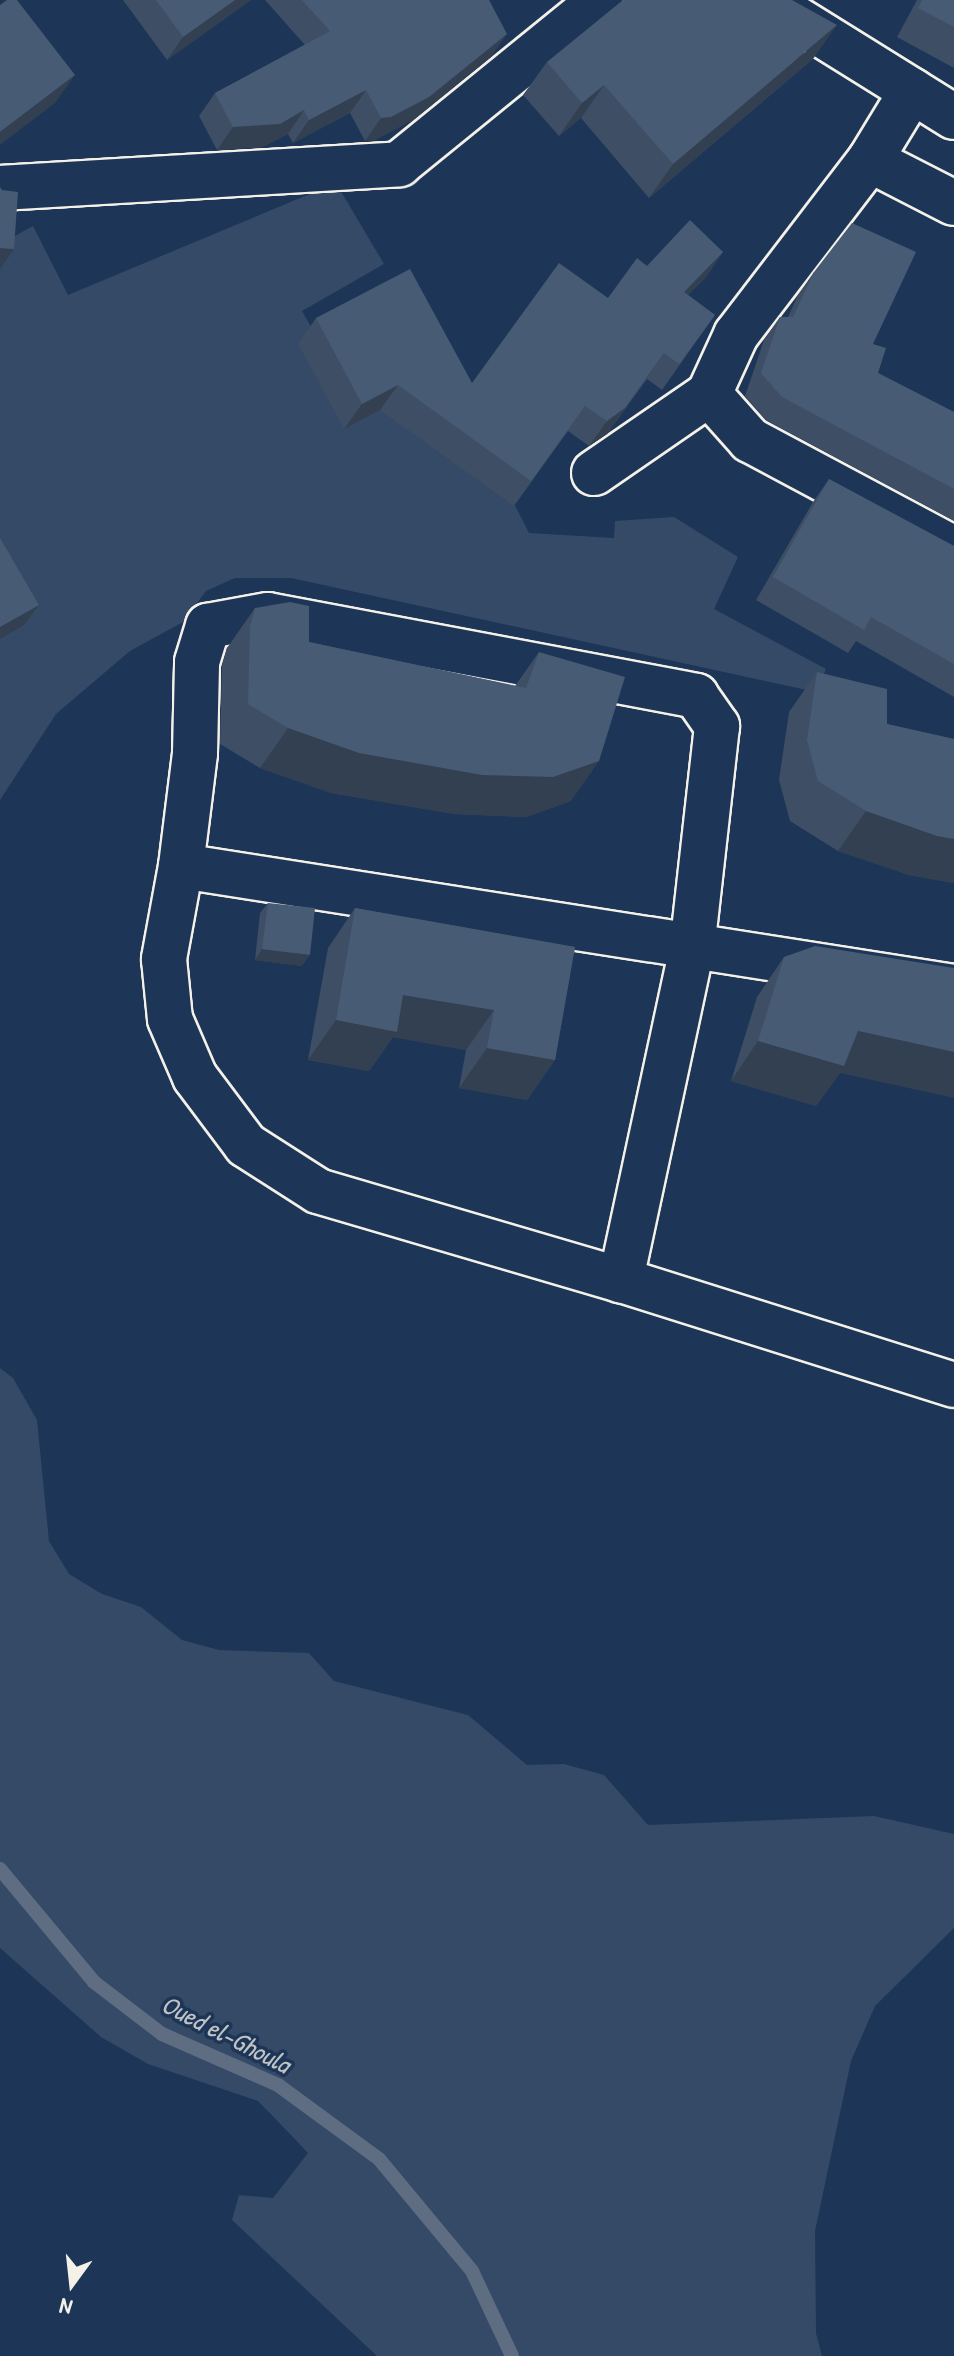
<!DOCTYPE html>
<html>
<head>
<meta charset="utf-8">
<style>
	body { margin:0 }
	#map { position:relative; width:954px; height:2356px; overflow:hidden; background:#1d3557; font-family:"Patrick Hand",sans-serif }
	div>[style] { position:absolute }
	.green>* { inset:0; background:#354a67 }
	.stream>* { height:14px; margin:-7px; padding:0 7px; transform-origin:7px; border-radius:7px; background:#5e6d82 }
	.roads { filter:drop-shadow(2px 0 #f4f1e8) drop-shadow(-2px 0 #f4f1e8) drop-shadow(0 2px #f4f1e8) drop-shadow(0 -2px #f4f1e8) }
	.minor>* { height:44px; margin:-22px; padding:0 22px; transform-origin:22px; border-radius:22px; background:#1d3557 }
	.wall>* { inset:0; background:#3e4e64 }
	.shaded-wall>* { inset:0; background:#324051 }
	.building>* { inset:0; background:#485b74 }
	span { translate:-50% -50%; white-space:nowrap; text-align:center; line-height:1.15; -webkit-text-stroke:7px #1d3557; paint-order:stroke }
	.water-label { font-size:26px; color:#c0c3c4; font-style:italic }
	.north { position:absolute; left:32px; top:2244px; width:80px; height:80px; -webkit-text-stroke:6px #1d3557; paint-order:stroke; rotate:195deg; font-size:22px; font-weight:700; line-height:32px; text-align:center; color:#f4f1e8 }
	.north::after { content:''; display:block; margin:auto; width:28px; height:36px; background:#f4f1e8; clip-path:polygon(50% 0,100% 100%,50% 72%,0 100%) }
</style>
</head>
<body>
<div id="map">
	<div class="green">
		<div style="clip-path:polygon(336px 183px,384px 264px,302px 311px,363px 418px,444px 366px,529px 533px,614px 538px,615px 521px,674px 517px,738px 557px,714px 609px,826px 669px,816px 692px,291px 578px,235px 578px,206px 591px,183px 622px,130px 651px,56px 714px,0 800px,0 240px,2px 243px,33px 226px,68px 295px)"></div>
		<div style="clip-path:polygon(0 1368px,13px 1378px,37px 1420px,49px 1541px,69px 1574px,102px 1594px,141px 1607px,182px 1640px,219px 1650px,309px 1653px,334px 1681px,468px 1715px,527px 1765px,564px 1764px,604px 1775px,648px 1825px,874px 1816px,954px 1834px,954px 1928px,875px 2006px,851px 2061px,815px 2231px,816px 2333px,822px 2356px,377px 2356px,232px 2220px,239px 2195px,273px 2198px,308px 2153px,290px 2134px,258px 2101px,148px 2064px,101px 2037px,0 1948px)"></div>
	</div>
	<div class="stream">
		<div style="left:0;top:1869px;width:147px;rotate:50.2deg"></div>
		<div style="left:94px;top:1982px;width:86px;rotate:37.4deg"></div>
		<div style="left:162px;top:2034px;width:127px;rotate:23.7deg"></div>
		<div style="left:278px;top:2085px;width:125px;rotate:36.2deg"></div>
		<div style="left:379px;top:2159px;width:146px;rotate:50.3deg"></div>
		<div style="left:472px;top:2271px;width:94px;rotate:64.8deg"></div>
	</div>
	<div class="roads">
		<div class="minor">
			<div style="left:766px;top:0;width:221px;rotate:31.9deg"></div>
			<div style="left:870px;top:160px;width:94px;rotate:27.1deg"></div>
			<div style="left:0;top:188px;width:400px;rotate:-3.4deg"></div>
			<div style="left:399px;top:164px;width:260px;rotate:-39.1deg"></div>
			<div style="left:709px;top:394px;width:62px;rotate:48.3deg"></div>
			<div style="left:750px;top:440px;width:231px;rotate:28.1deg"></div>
			<div style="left:594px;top:473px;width:140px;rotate:-34.5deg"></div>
			<div style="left:709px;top:394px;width:65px;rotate:-65.4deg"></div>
			<div style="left:736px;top:335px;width:220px;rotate:-52.6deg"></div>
			<div style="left:870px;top:160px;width:81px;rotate:-58.7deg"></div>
			<div style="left:181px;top:866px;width:114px;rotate:-82.9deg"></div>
			<div style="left:195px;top:753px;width:91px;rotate:-88.7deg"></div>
			<div style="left:197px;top:662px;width:38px;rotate:-73deg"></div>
			<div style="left:208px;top:626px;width:61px;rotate:-10.4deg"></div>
			<div style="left:268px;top:615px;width:436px;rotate:10.7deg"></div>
			<div style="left:696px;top:696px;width:37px;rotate:55deg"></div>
			<div style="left:717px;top:726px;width:223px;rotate:96.4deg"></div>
			<div style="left:692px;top:948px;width:340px;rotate:102.1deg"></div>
			<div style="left:954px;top:987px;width:782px;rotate:-171.1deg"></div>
			<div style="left:181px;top:866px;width:95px;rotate:100.4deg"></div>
			<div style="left:164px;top:959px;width:60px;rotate:84.3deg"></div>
			<div style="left:170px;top:1019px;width:63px;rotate:66.7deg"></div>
			<div style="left:195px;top:1077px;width:85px;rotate:53.1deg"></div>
			<div style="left:246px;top:1145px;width:85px;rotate:32.6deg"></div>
			<div style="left:318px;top:1191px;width:316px;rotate:16.4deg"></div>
			<div style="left:621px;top:1280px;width:349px;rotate:17.5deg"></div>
		</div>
	</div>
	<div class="wall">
		<div style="clip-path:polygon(123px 0,251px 0,167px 60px)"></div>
		<div style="clip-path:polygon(265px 0,489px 0,491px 57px,413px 120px,375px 140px,365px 141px,350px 113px,293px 143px,288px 134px,263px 147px,217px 150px,199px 116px,215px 93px,305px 45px)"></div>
		<div style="clip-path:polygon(917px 0,954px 0,954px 68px,897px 37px)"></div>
		<div style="clip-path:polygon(813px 59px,649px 198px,581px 118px,559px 136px,523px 95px,547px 62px)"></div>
		<div style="clip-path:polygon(723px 252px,706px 277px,688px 295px,715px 315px,662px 390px,647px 379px,607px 434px,589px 446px,568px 431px,514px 506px,380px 410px,344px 429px,298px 344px,316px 318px,472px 383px,608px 298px,647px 266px)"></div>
		<div style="clip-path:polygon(814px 272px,873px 344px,878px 373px,954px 412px,954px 521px,766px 420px,745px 396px,764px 340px,780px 317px,788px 317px,798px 295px)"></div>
		<div style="clip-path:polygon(829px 479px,954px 546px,954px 697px,856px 641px,848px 653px,756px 600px,813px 502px)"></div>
		<div style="clip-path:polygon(255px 608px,309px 642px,515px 686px,539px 652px,571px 801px,526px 817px,454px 814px,331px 793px,260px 768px,220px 744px,222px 666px,227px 648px)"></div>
		<div style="clip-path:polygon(817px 672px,887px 724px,954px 739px,954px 883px,909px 875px,838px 851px,790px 821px,779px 780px,789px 712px)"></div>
		<div style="clip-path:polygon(268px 903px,302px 966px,255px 960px,260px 913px)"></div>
		<div style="clip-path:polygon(355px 908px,575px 947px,555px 1060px,527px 1100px,459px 1088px,466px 1050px,393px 1037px,369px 1071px,308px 1060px,328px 948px)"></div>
		<div style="clip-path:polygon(784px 957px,840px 1073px,816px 1106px,731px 1081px,757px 997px)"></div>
	</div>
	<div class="shaded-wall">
		<div style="clip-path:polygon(235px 0,251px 0,167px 60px,183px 37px)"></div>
		<div style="clip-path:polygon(837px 25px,813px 59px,649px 198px,673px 164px)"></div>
		<div style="clip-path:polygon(507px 34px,491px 57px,413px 120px,375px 140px,365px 141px,381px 118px)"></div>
		<div style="clip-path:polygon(75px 75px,55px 103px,0 145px,0 132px)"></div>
		<div style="clip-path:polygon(604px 85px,581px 118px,559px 136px,582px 103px)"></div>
		<div style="clip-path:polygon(366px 90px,350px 113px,293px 143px,309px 120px)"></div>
		<div style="clip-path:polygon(304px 110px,288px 134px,263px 147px,217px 150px,233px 127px)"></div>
		<div style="clip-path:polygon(0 248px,14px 249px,0 269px)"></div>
		<div style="clip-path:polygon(723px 252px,706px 277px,666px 318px,684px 292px)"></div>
		<div style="clip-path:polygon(664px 353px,607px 434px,589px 446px,607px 421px)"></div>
		<div style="clip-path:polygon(398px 385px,380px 410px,344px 429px,362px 404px)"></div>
		<div style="clip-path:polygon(39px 605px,24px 625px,0 639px,0 627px)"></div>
		<div style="clip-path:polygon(288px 728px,599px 761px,571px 801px,526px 817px,454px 814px,331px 793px,260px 768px)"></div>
		<div style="clip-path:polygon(866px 811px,954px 839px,954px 883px,909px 875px,838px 851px)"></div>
		<div style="clip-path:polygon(262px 949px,310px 955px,302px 966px,255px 960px)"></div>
		<div style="clip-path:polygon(403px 995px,494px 1010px,466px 1050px,393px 1037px,369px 1071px,308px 1060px,336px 1020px)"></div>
		<div style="clip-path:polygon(858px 1031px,954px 1052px,954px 1098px,840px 1073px,816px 1106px,731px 1081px,758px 1041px)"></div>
		<div style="clip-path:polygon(487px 1048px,555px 1060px,527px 1100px,459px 1088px)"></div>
	</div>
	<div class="building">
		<div style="clip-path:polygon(7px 0,17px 0,75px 75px,0 132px,0 5px)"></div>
		<div style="clip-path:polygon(156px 0,235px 0,183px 37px)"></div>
		<div style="clip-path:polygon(302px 0,489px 0,507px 34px,429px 97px,391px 117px,381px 118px,366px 90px,309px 120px,304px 110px,280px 124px,233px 127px,215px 93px,330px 31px)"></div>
		<div style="clip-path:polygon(623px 0,792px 0,837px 25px,673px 164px,604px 85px,582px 103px,547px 62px)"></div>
		<div style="clip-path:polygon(922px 0,954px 0,954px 27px,918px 8px)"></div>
		<div style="clip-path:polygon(0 187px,2px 190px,18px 192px,14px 249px,0 248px)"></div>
		<div style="clip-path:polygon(690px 220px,723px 252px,684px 292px,715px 315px,679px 364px,664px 353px,625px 408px,607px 421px,585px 406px,531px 481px,398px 385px,362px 404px,316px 318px,410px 269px,472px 383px,559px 263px,608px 298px,637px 258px,647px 266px)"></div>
		<div style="clip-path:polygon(852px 223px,916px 252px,873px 344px,886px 348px,878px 373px,954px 412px,954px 489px,782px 397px,761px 373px,780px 317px,793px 317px,814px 272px)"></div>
		<div style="clip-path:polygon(829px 479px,954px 546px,954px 664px,871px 617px,864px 630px,773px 577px)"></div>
		<div style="clip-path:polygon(0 538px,39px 605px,0 627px)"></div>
		<div style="clip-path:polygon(290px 602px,309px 606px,309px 642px,526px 688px,539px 652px,625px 677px,599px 761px,553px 777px,482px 775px,359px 753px,288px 728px,248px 704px,250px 626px,255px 608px)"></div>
		<div style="clip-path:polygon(817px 672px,887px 689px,887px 724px,954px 739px,954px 839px,937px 836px,866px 811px,818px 781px,807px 740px)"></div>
		<div style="clip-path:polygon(268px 903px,315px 908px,310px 955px,262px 949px)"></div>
		<div style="clip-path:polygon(355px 908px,575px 947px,555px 1060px,487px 1048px,494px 1010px,403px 995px,397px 1032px,336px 1020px)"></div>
		<div style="clip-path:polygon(815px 946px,954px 968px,954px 1052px,858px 1031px,844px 1066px,758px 1041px,784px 957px)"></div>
	</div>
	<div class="water-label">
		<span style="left:226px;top:2034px;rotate:27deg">Oued el-Ghoula</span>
	</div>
	<div class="north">N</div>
</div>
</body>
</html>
